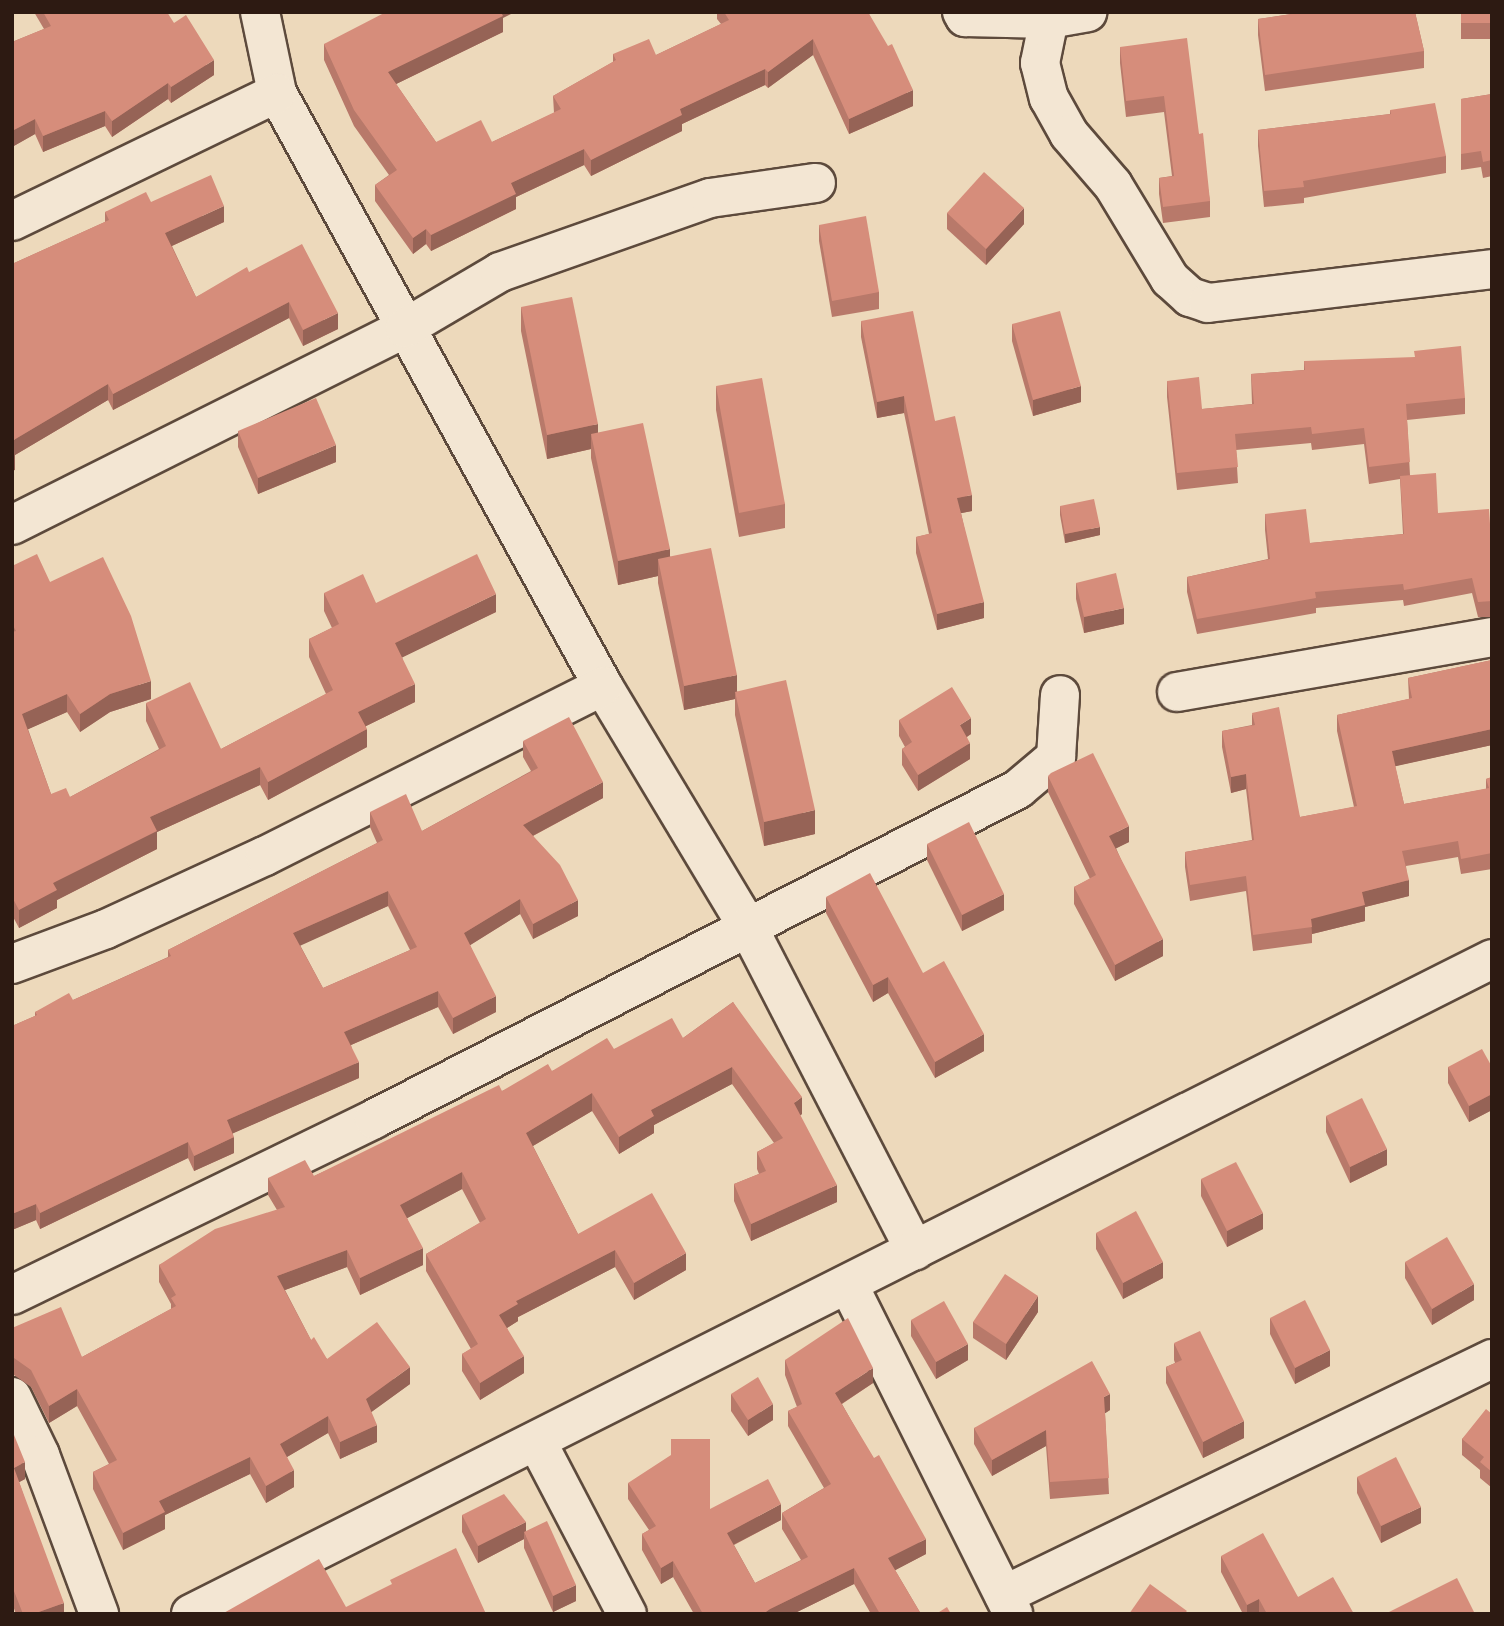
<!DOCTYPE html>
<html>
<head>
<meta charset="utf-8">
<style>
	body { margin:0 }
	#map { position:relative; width:1504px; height:1626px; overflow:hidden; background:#edd9bb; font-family:"Gentium Book Plus",serif }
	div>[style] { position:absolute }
	.roads { filter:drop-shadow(2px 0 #5d4a3c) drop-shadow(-2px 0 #5d4a3c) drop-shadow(0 2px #5d4a3c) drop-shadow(0 -2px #5d4a3c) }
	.minor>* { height:38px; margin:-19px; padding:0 19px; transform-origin:19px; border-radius:19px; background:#f3e6d3 }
	.wall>* { inset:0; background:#b8796a }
	.shaded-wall>* { inset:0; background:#966356 }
	.building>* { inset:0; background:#d68d7b }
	span { translate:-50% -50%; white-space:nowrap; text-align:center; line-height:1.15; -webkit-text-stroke:5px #f3e6d3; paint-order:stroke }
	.frame { position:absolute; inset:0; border:14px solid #2d1a12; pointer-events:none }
</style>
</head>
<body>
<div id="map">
	<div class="roads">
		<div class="minor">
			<div style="left:260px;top:12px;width:83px;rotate:78.1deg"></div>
			<div style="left:277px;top:93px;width:677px;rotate:61.2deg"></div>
			<div style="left:603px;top:686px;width:281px;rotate:59deg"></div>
			<div style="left:748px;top:927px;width:364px;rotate:62.7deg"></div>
			<div style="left:962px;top:12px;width:6px;rotate:59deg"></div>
			<div style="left:965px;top:17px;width:84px;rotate:1.4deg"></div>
			<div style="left:1049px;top:19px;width:39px;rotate:-10deg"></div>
			<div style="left:1049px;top:19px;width:45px;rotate:101.6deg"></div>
			<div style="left:1040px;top:63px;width:36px;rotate:76deg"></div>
			<div style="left:1049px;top:98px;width:41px;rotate:60.9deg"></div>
			<div style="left:1069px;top:134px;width:67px;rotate:49.2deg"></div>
			<div style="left:1113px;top:185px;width:110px;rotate:58.8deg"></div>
			<div style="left:1170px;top:279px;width:27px;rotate:42deg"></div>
			<div style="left:1190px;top:297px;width:19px;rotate:18deg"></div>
			<div style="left:1208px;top:303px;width:286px;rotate:-6.8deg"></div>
			<div style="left:12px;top:221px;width:294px;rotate:-25.8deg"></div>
			<div style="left:12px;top:525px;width:440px;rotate:-26.6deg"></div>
			<div style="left:405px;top:328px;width:110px;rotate:-30.5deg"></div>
			<div style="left:500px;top:272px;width:223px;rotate:-19.4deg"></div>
			<div style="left:710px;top:198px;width:107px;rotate:-8.1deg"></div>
			<div style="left:1177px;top:692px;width:320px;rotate:-9.9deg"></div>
			<div style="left:12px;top:964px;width:100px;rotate:-20.4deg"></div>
			<div style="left:106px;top:929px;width:175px;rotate:-24.7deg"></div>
			<div style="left:265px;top:856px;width:378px;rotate:-26.7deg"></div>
			<div style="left:848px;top:1284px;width:369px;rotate:63.4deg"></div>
			<div style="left:12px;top:1295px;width:403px;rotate:-25.9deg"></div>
			<div style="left:374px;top:1119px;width:724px;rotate:-27.13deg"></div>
			<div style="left:1018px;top:789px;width:50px;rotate:-40.1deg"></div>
			<div style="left:1056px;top:757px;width:62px;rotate:-86.3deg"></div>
			<div style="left:12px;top:1397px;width:64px;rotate:64.2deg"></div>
			<div style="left:40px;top:1455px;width:170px;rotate:69.6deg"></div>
			<div style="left:537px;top:1442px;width:194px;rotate:62.4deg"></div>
			<div style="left:1004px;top:1595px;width:542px;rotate:-25.81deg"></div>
			<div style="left:191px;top:1614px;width:1457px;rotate:-26.72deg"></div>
		</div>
	</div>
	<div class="wall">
		<div style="clip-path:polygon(34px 12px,80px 12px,81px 13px,174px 23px,214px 75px,171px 103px,168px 99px,112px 137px,105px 126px,43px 152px,35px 134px,12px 147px,12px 42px,44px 29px)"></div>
		<div style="clip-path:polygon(717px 12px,868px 12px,913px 106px,849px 134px,813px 55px,768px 88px,765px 85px,682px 124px,682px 131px,591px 176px,584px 165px,516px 197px,516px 209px,431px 251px,426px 244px,413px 254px,375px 201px,375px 185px,389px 175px,354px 126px,324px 60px,324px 44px,503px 18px,503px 32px,396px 84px,436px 142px,492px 142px,554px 113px,553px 96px,613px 62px,613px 54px,656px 55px,721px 24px,717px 19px)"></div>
		<div style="clip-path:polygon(1305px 12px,1415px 12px,1424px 51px,1424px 68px,1265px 91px,1258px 35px,1258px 19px)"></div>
		<div style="clip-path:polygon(1461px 12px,1492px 12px,1492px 39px,1461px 39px)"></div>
		<div style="clip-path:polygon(1120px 47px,1199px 134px,1210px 201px,1210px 217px,1163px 223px,1159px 194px,1159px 178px,1172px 176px,1164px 112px,1126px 117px,1120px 63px)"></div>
		<div style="clip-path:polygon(1492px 94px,1492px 176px,1483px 178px,1481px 167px,1461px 170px,1461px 99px)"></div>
		<div style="clip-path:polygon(1390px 110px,1446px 156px,1446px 173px,1304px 198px,1304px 203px,1264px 207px,1258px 146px,1258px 130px,1390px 114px)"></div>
		<div style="clip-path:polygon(151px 202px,224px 222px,172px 246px,196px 297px,249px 272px,338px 329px,303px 346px,289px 318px,113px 410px,108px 400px,15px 455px,15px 470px,12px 264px,105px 222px,105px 212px)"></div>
		<div style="clip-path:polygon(947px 213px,1024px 224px,986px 265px,947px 229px)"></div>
		<div style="clip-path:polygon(819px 225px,879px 292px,879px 309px,832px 317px,819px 241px)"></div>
		<div style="clip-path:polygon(521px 307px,598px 433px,670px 556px,737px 691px,815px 834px,764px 846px,735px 715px,735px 699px,684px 710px,658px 583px,658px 576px,618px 585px,591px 458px,591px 449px,547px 459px,521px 331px)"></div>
		<div style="clip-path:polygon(861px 321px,935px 421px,972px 511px,961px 513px,984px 618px,937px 630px,916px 553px,916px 537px,929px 534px,904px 413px,877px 418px,861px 337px)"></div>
		<div style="clip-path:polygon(1012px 324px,1081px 402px,1033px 416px,1012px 341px)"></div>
		<div style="clip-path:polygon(1304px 361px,1465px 398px,1465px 414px,1407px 420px,1410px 475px,1438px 513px,1492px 554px,1492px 617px,1478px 617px,1472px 593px,1404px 606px,1403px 600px,1316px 608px,1316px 613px,1197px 634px,1187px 592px,1187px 577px,1268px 559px,1265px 530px,1265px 514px,1310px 543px,1403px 534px,1400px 479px,1369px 484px,1364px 444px,1312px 450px,1311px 443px,1236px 450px,1238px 483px,1177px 490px,1167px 397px,1167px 381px,1202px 409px,1252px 404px,1251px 374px,1304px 370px)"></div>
		<div style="clip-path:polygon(716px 386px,785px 504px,785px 528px,739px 537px,716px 410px)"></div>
		<div style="clip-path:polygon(238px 431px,336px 462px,258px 494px,238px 447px)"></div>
		<div style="clip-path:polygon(1060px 506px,1100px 535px,1065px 543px,1060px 515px)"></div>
		<div style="clip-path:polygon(12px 566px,50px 582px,151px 699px,110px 712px,80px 732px,67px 712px,28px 729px,51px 794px,70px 797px,159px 749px,146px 721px,146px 703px,221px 749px,326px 694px,309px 657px,309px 639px,332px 628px,324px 611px,324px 593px,376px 603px,496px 612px,402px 657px,415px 702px,366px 726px,367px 747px,268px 800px,260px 785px,157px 832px,157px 849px,57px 900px,57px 908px,19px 928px,12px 915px)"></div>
		<div style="clip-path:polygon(1076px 583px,1124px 624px,1084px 633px,1076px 599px)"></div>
		<div style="clip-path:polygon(1492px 660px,1492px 745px,1395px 766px,1404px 804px,1486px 789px,1486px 779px,1492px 777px,1492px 869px,1461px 874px,1458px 857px,1406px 866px,1409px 896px,1365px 907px,1365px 921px,1312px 934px,1312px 943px,1253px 951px,1246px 891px,1190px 901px,1185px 867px,1185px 852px,1252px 840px,1246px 789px,1231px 793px,1222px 747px,1222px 731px,1252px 725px,1252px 713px,1300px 817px,1354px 807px,1337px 731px,1337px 715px,1409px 699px,1408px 678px)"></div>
		<div style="clip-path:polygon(899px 720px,971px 734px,967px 737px,970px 759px,918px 791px,902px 765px,902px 749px,905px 747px,899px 736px)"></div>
		<div style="clip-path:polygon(evenodd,523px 741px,603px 798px,533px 836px,578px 916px,533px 939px,520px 914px,470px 945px,496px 1012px,453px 1034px,438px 1007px,351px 1045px,359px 1078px,233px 1133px,234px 1153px,194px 1171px,188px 1158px,40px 1229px,36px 1220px,12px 1230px,12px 1026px,35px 1016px,35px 1012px,73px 1000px,168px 957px,168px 950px,377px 843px,370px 827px,370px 812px,422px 831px,531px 771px,523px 757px,523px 741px,388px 906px,410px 950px,323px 988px,300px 945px,388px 906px)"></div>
		<div style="clip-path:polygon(1048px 776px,1129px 842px,1116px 848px,1163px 956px,1115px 981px,1074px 904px,1074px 887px,1090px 879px,1048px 792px)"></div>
		<div style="clip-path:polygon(927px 844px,1004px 910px,962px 931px,927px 860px)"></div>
		<div style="clip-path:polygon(826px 897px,984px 1051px,935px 1078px,888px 993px,873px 1002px,826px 913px)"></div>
		<div style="clip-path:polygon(733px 1002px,802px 1114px,800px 1115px,837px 1202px,751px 1241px,734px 1201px,734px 1184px,759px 1174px,757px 1169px,757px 1152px,774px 1143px,732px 1084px,654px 1125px,654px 1133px,619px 1154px,592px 1111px,533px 1146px,578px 1234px,686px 1270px,634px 1300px,615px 1267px,518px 1317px,518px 1321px,507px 1328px,524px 1373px,480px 1400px,462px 1371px,462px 1354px,471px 1349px,426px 1271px,426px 1254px,480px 1223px,462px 1189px,407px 1218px,423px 1265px,360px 1295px,347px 1267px,285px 1290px,311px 1340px,327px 1359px,410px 1384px,371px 1412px,377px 1442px,340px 1459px,328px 1433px,287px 1457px,294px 1487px,266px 1503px,250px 1474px,165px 1515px,165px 1529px,123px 1550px,93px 1489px,93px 1472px,109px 1464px,77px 1406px,49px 1423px,31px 1387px,14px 1375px,12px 1376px,12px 1328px,82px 1357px,171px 1309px,171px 1304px,159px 1282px,159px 1265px,277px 1210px,268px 1195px,268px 1178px,314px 1176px,502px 1091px,552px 1071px,614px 1049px,683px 1038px)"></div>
		<div style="clip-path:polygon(1448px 1067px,1492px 1067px,1492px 1110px,1469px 1122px,1448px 1083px)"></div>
		<div style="clip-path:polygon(1326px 1116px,1387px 1165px,1350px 1183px,1326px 1132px)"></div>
		<div style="clip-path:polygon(1201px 1179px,1263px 1229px,1227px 1247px,1201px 1196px)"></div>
		<div style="clip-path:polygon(1096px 1233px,1163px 1278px,1123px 1299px,1096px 1249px)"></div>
		<div style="clip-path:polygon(1405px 1262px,1474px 1300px,1432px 1325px,1405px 1278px)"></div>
		<div style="clip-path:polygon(1038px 1312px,1006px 1360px,973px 1338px,973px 1322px)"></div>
		<div style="clip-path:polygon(1270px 1318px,1330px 1366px,1295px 1384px,1270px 1334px)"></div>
		<div style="clip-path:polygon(911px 1320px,968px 1360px,936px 1379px,911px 1336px)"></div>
		<div style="clip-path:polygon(1174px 1343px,1244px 1438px,1203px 1458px,1166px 1383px,1166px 1367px,1175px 1363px,1174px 1360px)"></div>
		<div style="clip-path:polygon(785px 1360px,873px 1383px,842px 1404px,926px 1554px,895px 1570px,921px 1614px,871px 1614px,854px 1584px,793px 1614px,694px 1614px,673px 1577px,661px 1584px,642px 1550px,642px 1534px,649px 1530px,628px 1499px,628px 1483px,710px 1509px,781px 1520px,734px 1545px,755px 1583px,801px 1560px,782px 1529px,782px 1513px,824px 1488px,788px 1426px,788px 1411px,797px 1407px,785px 1375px)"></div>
		<div style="clip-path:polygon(731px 1394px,773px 1420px,748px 1436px,731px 1411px)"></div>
		<div style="clip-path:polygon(1110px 1410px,1105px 1413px,1109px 1494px,1050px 1499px,1046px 1446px,992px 1476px,974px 1444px,974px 1428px)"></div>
		<div style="clip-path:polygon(1492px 1414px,1492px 1488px,1480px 1478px,1480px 1470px,1462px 1455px,1462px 1439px)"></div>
		<div style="clip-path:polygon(12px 1430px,25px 1479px,19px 1482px,64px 1614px,16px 1614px,12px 1603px)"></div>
		<div style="clip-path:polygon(1357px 1477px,1421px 1523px,1381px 1543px,1357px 1493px)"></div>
		<div style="clip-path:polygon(462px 1515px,526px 1531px,576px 1601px,553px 1612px,524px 1548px,524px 1539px,478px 1563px,462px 1532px)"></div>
		<div style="clip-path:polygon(1221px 1556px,1298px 1597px,1354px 1614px,1243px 1614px,1221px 1572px)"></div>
	</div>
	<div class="shaded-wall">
		<div style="clip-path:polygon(497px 12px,515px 12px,503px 18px,503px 32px,388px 88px,388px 72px)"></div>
		<div style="clip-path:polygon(813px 39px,813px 55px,768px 88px,768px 72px)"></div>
		<div style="clip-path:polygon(214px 60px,214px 75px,171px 103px,171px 87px)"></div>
		<div style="clip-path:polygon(765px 69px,765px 85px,682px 124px,682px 131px,591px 176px,591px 160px,680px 109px)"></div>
		<div style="clip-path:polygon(168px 83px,168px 99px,112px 137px,112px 121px)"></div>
		<div style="clip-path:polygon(913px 90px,913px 106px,849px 134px,849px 119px)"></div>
		<div style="clip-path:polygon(105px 111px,105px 126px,43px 152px,43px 136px)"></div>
		<div style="clip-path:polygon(35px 119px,35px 134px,12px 147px,12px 131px)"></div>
		<div style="clip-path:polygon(584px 149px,584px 165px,516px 197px,516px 209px,431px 251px,431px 235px,511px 183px)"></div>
		<div style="clip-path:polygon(224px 206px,224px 222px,165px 249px,165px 233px)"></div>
		<div style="clip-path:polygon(1024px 208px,1024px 224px,986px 265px,986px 249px)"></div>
		<div style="clip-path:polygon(426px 229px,426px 244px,413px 254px,413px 238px)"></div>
		<div style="clip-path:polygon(289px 302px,289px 318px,113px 410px,113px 394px)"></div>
		<div style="clip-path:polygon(338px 313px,338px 329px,303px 346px,303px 330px)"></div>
		<div style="clip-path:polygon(108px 384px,108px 400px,15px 455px,15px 470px,12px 471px,12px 441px)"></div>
		<div style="clip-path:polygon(1081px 386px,1081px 402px,1033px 416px,1033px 400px)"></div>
		<div style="clip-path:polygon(904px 396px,904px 413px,877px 418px,877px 402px)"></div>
		<div style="clip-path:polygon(598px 424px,598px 448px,591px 434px,591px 449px,547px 459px,547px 435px)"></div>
		<div style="clip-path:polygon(336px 445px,336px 462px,258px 494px,258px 478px)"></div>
		<div style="clip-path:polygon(972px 495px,972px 511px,957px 514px,957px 498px)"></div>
		<div style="clip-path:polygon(1100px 527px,1100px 535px,1065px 543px,1065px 534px)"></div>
		<div style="clip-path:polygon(670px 549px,670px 573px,658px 559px,658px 576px,618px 585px,618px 561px)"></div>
		<div style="clip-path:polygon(496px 594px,496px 612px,395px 661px,395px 643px)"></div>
		<div style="clip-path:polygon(984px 602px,984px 618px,937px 630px,937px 614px)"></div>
		<div style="clip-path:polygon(1124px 608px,1124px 624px,1084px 633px,1084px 617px)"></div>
		<div style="clip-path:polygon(737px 675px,737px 699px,735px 692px,735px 699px,684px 710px,684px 686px)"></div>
		<div style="clip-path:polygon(151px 681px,151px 699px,110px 712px,80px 732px,80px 714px,110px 694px)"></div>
		<div style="clip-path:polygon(415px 684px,415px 702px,358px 730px,358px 712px)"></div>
		<div style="clip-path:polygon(67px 694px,67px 712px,22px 732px,22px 714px)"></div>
		<div style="clip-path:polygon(971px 718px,971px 734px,960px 741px,960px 725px)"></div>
		<div style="clip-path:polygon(367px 729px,367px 747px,268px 800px,268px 782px)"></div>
		<div style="clip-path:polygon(1492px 729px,1492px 745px,1392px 767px,1392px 751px)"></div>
		<div style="clip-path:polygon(970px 743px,970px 759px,918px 791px,918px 775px)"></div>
		<div style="clip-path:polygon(260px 767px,260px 785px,157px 832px,157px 849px,57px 900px,57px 908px,19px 928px,19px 910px,53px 883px,150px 817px)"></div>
		<div style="clip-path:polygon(1246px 774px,1246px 789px,1231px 793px,1231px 777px)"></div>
		<div style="clip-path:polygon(603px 782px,603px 798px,523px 841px,523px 825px)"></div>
		<div style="clip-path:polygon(815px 810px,815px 834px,764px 846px,764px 822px)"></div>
		<div style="clip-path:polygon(1129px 826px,1129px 842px,1109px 852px,1109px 836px)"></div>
		<div style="clip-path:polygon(1409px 880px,1409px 896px,1365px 907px,1365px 921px,1312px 934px,1311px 919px,1362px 892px)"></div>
		<div style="clip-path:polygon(388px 891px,388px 906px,293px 949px,293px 933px)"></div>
		<div style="clip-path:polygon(1004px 894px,1004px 910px,962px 931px,962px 915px)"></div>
		<div style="clip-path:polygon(520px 899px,520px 914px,464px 949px,464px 933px)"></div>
		<div style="clip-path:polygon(578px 900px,578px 916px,533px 939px,533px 924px)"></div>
		<div style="clip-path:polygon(1163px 939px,1163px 956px,1115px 981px,1115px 965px)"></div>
		<div style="clip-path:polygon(888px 977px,888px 993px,873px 1002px,873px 985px)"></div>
		<div style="clip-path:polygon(438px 991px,438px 1007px,344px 1048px,344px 1032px)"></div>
		<div style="clip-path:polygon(496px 996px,496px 1012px,453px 1034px,453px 1018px)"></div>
		<div style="clip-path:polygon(984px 1034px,984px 1051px,935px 1078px,935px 1062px)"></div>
		<div style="clip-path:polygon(359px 1062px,359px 1078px,227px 1136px,227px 1120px)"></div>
		<div style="clip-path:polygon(732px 1067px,732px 1084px,654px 1125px,654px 1133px,619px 1154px,619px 1137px,651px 1110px)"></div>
		<div style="clip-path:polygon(592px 1093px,592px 1111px,526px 1150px,526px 1133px)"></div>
		<div style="clip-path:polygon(1492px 1094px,1492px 1110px,1469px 1122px,1469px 1106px)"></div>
		<div style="clip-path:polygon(802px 1097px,802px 1114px,794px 1120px,794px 1103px)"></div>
		<div style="clip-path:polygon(234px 1137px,234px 1153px,194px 1171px,194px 1156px)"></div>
		<div style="clip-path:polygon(188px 1142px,188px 1158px,40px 1229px,40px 1213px)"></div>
		<div style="clip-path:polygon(1387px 1149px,1387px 1165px,1350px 1183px,1350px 1167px)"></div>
		<div style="clip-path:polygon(462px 1172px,462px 1189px,400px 1222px,400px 1205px)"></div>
		<div style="clip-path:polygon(837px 1185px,837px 1202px,751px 1241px,751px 1224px)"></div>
		<div style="clip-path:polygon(36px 1204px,36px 1220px,12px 1230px,12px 1214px)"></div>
		<div style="clip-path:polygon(1263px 1213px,1263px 1229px,1227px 1247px,1227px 1231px)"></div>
		<div style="clip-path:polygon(423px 1248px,423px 1265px,360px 1295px,360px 1278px)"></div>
		<div style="clip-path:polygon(347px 1250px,347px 1267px,277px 1293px,277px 1276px)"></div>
		<div style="clip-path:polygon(615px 1250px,615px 1267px,518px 1317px,518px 1321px,499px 1333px,499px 1315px,516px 1301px)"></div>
		<div style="clip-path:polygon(686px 1253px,686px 1270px,634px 1300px,634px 1283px)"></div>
		<div style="clip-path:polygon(1163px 1262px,1163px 1278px,1123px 1299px,1123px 1283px)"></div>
		<div style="clip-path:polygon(1474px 1284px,1474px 1300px,1432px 1325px,1432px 1309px)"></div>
		<div style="clip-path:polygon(1038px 1296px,1038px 1312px,1006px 1360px,1006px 1344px)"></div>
		<div style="clip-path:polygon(968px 1344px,968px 1360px,936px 1379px,936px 1362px)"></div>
		<div style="clip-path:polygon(1330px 1350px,1330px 1366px,1295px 1384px,1295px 1368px)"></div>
		<div style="clip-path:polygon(524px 1356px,524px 1373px,480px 1400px,480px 1383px)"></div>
		<div style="clip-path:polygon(410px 1367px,410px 1384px,366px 1416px,366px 1399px)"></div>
		<div style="clip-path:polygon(873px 1368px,873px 1383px,835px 1408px,835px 1393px)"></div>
		<div style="clip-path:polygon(77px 1389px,77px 1406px,49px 1423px,49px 1406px)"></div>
		<div style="clip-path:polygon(1110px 1394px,1110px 1410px,1104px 1414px,1104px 1397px)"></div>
		<div style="clip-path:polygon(773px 1404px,773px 1420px,748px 1436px,748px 1420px)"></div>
		<div style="clip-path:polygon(328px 1416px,328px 1433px,280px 1461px,280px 1444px)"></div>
		<div style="clip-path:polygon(1244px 1421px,1244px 1438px,1203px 1458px,1203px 1442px)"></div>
		<div style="clip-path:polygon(377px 1425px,377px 1442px,340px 1459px,340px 1442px)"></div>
		<div style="clip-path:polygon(1046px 1430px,1046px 1446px,992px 1476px,992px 1460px)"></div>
		<div style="clip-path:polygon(250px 1457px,250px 1474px,165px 1515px,165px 1529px,123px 1550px,123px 1533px,159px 1501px)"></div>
		<div style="clip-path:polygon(25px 1462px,25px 1479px,14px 1485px,14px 1468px)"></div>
		<div style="clip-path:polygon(294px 1470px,294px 1487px,266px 1503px,266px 1486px)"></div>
		<div style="clip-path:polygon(781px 1504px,781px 1520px,727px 1548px,727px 1533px)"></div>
		<div style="clip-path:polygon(1421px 1507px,1421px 1523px,1381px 1543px,1381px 1526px)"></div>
		<div style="clip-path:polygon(526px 1522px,526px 1536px,524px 1532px,524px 1539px,478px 1563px,478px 1546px)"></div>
		<div style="clip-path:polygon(926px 1539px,926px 1554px,888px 1574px,888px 1558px)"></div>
		<div style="clip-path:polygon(673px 1561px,673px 1577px,661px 1584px,661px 1568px)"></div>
		<div style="clip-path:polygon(854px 1568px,854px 1584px,793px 1614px,763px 1614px,770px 1609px)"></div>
		<div style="clip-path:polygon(576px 1585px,576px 1601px,553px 1612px,553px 1596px)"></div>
		<div style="clip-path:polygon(1259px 1599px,1259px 1614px,1247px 1614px,1247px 1605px)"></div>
		<div style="clip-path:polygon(64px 1603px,64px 1614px,33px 1614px)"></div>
	</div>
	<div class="building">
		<div style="clip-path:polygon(43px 12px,80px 12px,81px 13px,82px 12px,167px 12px,174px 23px,186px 15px,214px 60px,171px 87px,168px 83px,112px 121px,105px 111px,43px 136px,35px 119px,12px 131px,12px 42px,51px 26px)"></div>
		<div style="clip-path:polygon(386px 12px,501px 12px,503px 16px,388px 72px,436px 142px,481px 120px,492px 142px,561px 109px,553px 96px,616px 60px,613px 54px,649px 39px,656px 55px,729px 20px,724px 12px,868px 12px,888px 46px,892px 44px,913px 90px,849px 119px,813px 39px,768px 72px,765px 69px,680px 109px,682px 115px,591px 160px,584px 149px,511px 183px,516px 194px,431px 235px,426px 229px,413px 238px,375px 185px,397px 170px,354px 110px,324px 44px)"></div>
		<div style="clip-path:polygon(1305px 12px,1415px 12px,1424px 51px,1265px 75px,1258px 19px)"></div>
		<div style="clip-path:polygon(1461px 12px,1492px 12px,1492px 23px,1461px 23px)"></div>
		<div style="clip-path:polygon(1187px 38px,1199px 134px,1203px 133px,1210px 201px,1163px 207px,1159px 178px,1174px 176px,1164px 96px,1126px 101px,1120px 47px)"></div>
		<div style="clip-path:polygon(1492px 94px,1492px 160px,1483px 162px,1481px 151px,1461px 154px,1461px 99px)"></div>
		<div style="clip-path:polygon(1435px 103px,1446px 156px,1303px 181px,1304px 187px,1264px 191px,1258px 130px,1391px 114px,1390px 110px)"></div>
		<div style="clip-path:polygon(984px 172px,1024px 208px,986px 249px,947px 213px)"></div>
		<div style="clip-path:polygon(211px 175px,224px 206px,165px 233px,196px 297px,247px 267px,249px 272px,302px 244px,338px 313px,303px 330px,289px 302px,113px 394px,108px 384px,12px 441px,12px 264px,109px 220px,105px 212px,146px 192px,151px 202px)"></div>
		<div style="clip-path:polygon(866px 216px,879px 292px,832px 301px,819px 225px)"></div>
		<div style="clip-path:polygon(572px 297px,598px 424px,547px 435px,521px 307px)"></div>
		<div style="clip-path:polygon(913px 311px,935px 421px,955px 416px,972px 495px,957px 498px,984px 602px,937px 614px,916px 537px,932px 533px,904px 396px,877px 402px,861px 321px)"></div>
		<div style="clip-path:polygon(1060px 311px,1081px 386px,1033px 400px,1012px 324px)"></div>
		<div style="clip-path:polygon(1461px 346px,1465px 398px,1406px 404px,1410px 462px,1369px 467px,1364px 428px,1312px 434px,1311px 427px,1235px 434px,1238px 467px,1177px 473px,1167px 381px,1199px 377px,1202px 409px,1254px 404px,1251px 374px,1305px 370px,1304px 361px,1415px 357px,1414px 351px)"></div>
		<div style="clip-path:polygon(762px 378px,785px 504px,739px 513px,716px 386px)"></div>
		<div style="clip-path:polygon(316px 398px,336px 445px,258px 478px,238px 431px)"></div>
		<div style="clip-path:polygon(643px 423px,670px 549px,618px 561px,591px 434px)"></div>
		<div style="clip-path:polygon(1436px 473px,1438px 513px,1489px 509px,1492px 554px,1492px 601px,1478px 602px,1472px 578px,1404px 590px,1403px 584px,1315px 592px,1316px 598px,1197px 619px,1187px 577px,1270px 559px,1265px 514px,1306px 509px,1310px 543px,1404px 534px,1400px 476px)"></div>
		<div style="clip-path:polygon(1094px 499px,1100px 527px,1065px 534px,1060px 506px)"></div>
		<div style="clip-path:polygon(711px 548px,737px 675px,684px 686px,658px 559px)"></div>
		<div style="clip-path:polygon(37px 554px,50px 582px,103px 557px,131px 616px,151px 681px,110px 694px,80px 714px,67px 694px,22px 714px,51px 794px,66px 788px,70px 797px,166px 746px,146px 703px,190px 682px,221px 749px,333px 690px,309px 639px,339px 624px,324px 593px,363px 574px,376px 603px,477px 554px,496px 594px,395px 643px,415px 684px,358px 712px,367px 729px,268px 782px,260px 767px,150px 817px,157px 831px,53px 883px,57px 890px,19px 910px,12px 897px,12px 632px,16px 631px,12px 624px,12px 566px)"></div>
		<div style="clip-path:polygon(1116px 573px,1124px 608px,1084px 617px,1076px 583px)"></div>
		<div style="clip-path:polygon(1492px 660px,1492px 729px,1392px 751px,1404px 804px,1489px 788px,1486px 779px,1492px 777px,1492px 853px,1461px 859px,1458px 841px,1402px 851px,1409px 880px,1362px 892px,1365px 905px,1311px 919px,1312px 927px,1253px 935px,1246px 876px,1190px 885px,1185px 852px,1254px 840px,1246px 774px,1231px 777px,1222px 731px,1255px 725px,1252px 713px,1279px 707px,1300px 817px,1357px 806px,1337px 715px,1412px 698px,1408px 678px)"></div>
		<div style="clip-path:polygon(786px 680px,815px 810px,764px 822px,735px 692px)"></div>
		<div style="clip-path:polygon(952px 687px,971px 718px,960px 725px,970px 743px,918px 775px,902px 749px,912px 742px,899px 720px)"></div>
		<div style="clip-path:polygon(evenodd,569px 717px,603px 782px,523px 825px,560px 865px,578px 900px,533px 924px,520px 899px,464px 933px,496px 996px,453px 1018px,438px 991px,344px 1032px,359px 1062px,227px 1120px,234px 1137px,194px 1156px,188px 1142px,40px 1213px,36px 1204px,12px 1214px,12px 1026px,37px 1015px,35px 1012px,69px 993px,73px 1000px,171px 956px,168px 950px,383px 840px,370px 812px,406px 794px,422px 831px,538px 768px,523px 741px,569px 717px,388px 891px,417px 947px,323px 988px,293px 933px,388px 891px)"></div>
		<div style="clip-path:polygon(1093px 753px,1129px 826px,1109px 836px,1163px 939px,1115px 965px,1074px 887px,1096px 875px,1048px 776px,1051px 773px)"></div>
		<div style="clip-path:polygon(969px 822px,1004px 894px,962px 915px,927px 844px)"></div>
		<div style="clip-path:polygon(870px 873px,923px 973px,944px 961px,984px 1034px,935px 1062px,888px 977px,873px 985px,826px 897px)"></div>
		<div style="clip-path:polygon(733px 1002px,802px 1097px,794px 1103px,837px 1185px,751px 1224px,734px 1184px,766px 1171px,757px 1152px,783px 1138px,732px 1067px,651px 1110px,654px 1116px,619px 1137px,592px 1093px,526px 1133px,578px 1234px,652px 1193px,686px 1253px,634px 1283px,615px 1250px,516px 1301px,518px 1304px,499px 1315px,524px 1356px,480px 1383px,462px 1354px,478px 1344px,426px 1254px,486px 1219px,462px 1172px,400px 1205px,423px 1248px,360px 1278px,347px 1250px,277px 1276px,311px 1340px,314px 1337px,327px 1359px,377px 1322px,410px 1367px,366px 1399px,377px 1425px,340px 1442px,328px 1416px,280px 1444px,294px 1470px,266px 1486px,250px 1457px,159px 1501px,165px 1512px,123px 1533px,93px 1472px,117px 1460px,77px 1389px,49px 1406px,31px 1370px,14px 1358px,12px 1359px,12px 1328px,61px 1307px,82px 1357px,176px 1306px,171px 1298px,176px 1295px,159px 1265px,215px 1229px,285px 1207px,268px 1178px,305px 1160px,314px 1176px,499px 1085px,502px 1091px,548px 1064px,552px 1071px,607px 1038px,614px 1049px,672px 1018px,683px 1038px)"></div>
		<div style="clip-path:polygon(1482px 1049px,1492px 1067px,1492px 1094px,1469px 1106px,1448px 1067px)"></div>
		<div style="clip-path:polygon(1362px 1098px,1387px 1149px,1350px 1167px,1326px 1116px)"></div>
		<div style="clip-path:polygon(1236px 1162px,1263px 1213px,1227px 1231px,1201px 1179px)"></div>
		<div style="clip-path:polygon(1136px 1211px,1163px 1262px,1123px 1283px,1096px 1233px)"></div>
		<div style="clip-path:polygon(1447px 1237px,1474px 1284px,1432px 1309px,1405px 1262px)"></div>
		<div style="clip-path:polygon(1005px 1274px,1038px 1296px,1006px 1344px,973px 1322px)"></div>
		<div style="clip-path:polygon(1305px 1300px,1330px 1350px,1295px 1368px,1270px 1318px)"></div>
		<div style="clip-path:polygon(944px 1301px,968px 1344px,936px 1362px,911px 1320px)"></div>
		<div style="clip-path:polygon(848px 1318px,873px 1368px,835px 1393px,874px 1458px,879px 1455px,926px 1539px,888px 1558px,921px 1614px,880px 1614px,854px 1568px,770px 1609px,763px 1614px,703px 1614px,673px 1561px,661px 1568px,642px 1534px,656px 1526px,628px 1483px,671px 1455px,671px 1439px,710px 1439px,710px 1509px,768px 1479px,781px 1504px,727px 1533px,755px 1583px,808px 1557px,782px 1513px,831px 1484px,788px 1411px,802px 1404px,785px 1360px)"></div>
		<div style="clip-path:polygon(1200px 1331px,1244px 1421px,1203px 1442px,1166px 1367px,1182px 1360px,1174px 1343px)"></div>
		<div style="clip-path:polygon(1092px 1361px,1110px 1394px,1104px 1397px,1109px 1478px,1050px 1482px,1046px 1430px,992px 1460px,974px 1428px)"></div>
		<div style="clip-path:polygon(758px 1377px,773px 1404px,748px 1420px,731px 1394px)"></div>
		<div style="clip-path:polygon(1486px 1409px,1492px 1414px,1492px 1472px,1480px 1462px,1484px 1457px,1462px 1439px)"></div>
		<div style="clip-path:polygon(12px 1430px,25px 1462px,14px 1468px,64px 1603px,33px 1614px,23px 1614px,12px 1586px)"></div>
		<div style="clip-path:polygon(1396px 1457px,1421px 1507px,1381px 1526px,1357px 1477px)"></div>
		<div style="clip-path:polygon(504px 1494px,526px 1522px,478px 1546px,462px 1515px)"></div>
		<div style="clip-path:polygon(547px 1521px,576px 1585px,553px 1596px,524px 1532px)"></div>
		<div style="clip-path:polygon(1263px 1533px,1298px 1597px,1333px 1577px,1354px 1614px,1267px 1614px,1259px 1599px,1247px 1605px,1221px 1556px)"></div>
		<div style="clip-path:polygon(456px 1548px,486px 1614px,222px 1614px,319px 1559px,346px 1607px,392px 1584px,390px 1580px)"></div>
		<div style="clip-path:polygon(1457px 1578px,1475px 1614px,1385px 1614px)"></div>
		<div style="clip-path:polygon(1150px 1584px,1187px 1611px,1184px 1614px,1129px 1614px)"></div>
		<div style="clip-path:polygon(947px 1607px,951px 1614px,936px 1614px)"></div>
	</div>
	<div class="frame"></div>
</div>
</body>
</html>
